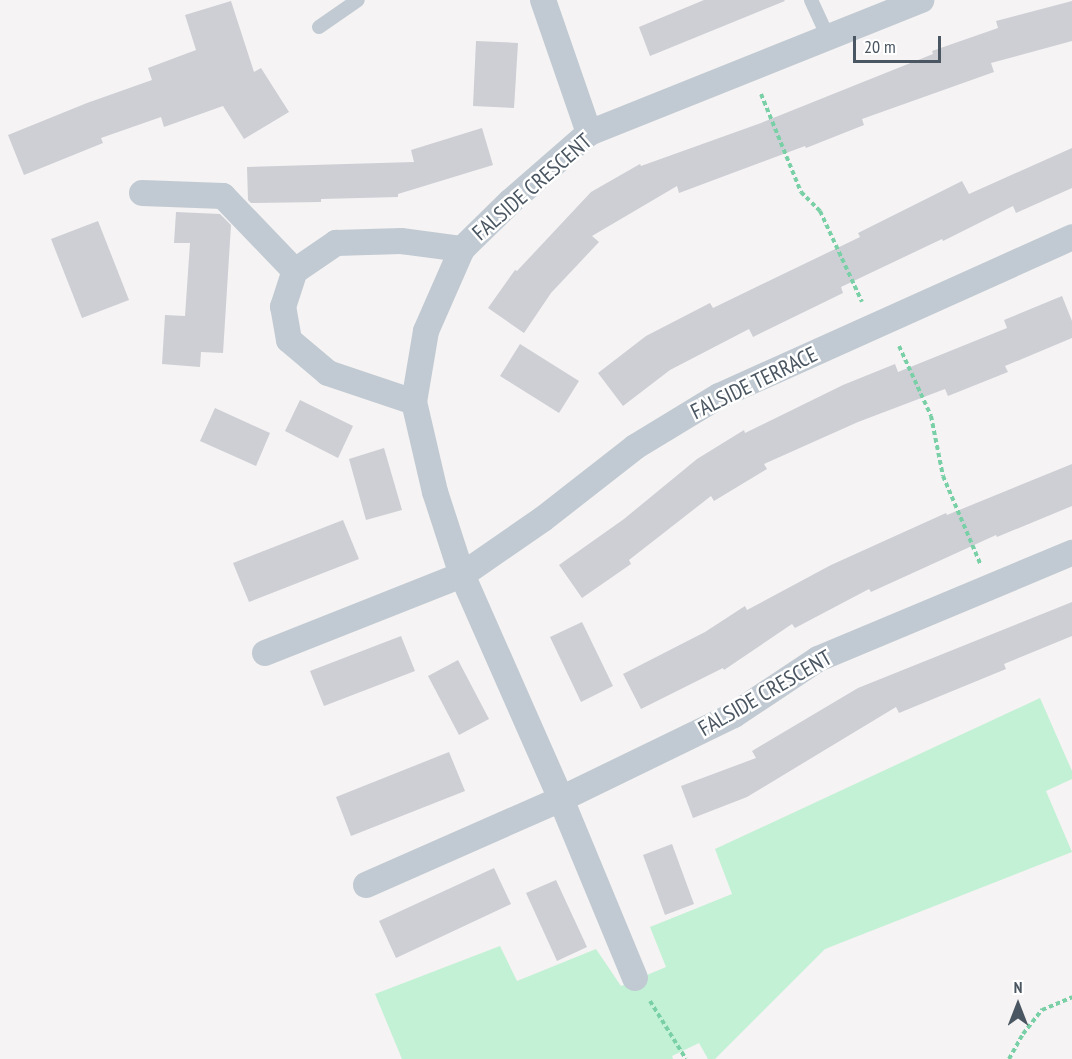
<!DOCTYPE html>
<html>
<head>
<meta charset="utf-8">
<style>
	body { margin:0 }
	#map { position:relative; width:1072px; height:1059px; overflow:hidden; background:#f5f3f3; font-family:"PT Sans Narrow",sans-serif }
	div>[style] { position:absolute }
	.green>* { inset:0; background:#c3f1d5 }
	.building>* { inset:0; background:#cdcfd5 }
	.path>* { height:4px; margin-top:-2px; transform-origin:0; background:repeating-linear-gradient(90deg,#7ad0a6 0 4.5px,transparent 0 7.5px) }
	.service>* { height:14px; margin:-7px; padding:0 7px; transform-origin:7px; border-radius:7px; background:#c1cad2 }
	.minor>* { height:26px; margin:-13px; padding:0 13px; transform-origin:13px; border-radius:13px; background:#c1cad2 }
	span { translate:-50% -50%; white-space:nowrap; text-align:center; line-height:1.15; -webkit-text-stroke:5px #fff; paint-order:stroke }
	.street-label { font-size:22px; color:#4a5661 }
	.north { position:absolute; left:988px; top:975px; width:60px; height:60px; -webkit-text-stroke:4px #fff; paint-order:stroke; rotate:0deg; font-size:16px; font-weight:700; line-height:24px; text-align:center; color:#4a5661 }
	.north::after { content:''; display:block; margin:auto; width:21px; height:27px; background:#4a5661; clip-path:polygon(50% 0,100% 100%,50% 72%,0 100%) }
	.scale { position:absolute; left:853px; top:36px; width:88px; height:27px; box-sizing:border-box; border:3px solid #4a5661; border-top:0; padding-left:8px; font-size:18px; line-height:21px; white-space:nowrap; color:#4a5661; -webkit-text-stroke:4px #fff; paint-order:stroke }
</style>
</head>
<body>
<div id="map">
	<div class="green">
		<div style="clip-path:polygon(1040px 698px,1072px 771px,1072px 779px,1046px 791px,1072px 852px,825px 949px,715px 1059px,708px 1059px,699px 1043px,672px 1056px,673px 1059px,402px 1059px,375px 994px,500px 946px,517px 981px,596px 949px,621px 986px,666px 967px,650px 927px,732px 894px,715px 849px)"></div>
	</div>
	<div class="building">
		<div style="clip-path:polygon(704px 0,784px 0,785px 1px,650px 56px,639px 27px)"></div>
		<div style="clip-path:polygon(231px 1px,254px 72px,261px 68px,289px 112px,244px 139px,223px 106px,164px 127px,161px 117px,101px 138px,103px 143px,24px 175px,8px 135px,87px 103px,152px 80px,148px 68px,196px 50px,185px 15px)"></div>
		<div style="clip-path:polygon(1072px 1px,1072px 41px,991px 63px,994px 72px,862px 119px,864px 125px,806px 148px,805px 146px,679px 193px,677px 186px,592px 236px,599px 242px,551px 293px,524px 333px,488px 308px,515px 270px,517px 271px,591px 192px,640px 164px,641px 166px,761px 123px,863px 82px,933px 54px,932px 51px,998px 28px,996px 21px)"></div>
		<div style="clip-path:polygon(476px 41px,518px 43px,514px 108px,473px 106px)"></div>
		<div style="clip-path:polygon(482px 128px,493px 165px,398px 194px,398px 197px,321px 199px,321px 202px,251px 203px,248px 200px,247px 167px,414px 162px,411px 150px)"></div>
		<div style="clip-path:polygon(1072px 148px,1072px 188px,1016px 213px,1013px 206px,943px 241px,942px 239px,841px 287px,843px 293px,753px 337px,749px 329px,670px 370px,623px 406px,598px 373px,646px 336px,710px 303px,713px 308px,860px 237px,858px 233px,962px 181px,969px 194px)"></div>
		<div style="clip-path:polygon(176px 212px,220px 214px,231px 225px,223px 353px,201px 352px,200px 367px,162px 364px,165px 315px,185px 316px,190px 243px,174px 243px)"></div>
		<div style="clip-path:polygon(98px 221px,129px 300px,82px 318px,51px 239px)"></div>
		<div style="clip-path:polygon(1062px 296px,1072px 321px,1072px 338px,1005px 366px,1008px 372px,948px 396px,945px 389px,858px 422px,764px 464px,767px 469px,714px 501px,711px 496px,629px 560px,631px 564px,582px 598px,559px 565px,624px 519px,697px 459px,744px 430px,745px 433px,843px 385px,895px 364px,898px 372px,1007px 328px,1004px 320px)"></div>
		<div style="clip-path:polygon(520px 344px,579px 381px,559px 413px,500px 376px)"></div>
		<div style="clip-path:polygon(300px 400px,353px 426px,338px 458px,285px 431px)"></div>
		<div style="clip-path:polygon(215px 408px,270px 433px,256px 466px,200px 441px)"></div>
		<div style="clip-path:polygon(384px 448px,402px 510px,366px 520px,349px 459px)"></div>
		<div style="clip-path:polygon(1072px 464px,1072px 506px,997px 537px,996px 535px,871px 592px,869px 589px,795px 628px,792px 624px,724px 670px,723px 668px,641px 709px,623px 674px,705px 632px,745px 606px,747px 610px,831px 565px,946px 513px,947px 515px)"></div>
		<div style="clip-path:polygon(343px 520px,359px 559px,249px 602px,233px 563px)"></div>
		<div style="clip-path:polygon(1072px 602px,1072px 636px,1004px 664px,1006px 669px,899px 713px,896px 707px,747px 797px,693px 818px,681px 786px,756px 758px,752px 751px,858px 688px)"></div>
		<div style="clip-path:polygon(582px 622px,613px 686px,581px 702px,550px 637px)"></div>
		<div style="clip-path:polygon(401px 636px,415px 671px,324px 706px,310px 671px)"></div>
		<div style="clip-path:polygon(458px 660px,489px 719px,459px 735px,428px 676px)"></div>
		<div style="clip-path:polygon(449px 752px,465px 791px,351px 836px,336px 797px)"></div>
		<div style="clip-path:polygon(672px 844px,694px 904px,665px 915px,643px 855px)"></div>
		<div style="clip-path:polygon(494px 868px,511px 904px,396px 958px,379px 921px)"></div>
		<div style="clip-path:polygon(556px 880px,587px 947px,557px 961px,526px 893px)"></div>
	</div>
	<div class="path">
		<div style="left:761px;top:94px;width:106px;rotate:67.8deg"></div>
		<div style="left:801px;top:192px;width:27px;rotate:45deg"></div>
		<div style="left:820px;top:211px;width:100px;rotate:65.2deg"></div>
		<div style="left:899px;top:346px;width:77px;rotate:65.4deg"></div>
		<div style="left:931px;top:416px;width:61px;rotate:78.7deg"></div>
		<div style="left:943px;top:476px;width:95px;rotate:67deg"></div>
		<div style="left:650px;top:1001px;width:68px;rotate:58.2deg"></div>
		<div style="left:1009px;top:1059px;width:29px;rotate:-61deg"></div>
		<div style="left:1023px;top:1034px;width:31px;rotate:-52deg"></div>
		<div style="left:1042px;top:1010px;width:33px;rotate:-23deg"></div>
	</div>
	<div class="service">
		<div style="left:811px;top:0;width:41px;rotate:65.3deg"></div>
		<div style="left:319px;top:27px;width:47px;rotate:-34.7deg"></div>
	</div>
	<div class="minor">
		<div style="left:543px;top:0;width:141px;rotate:70.9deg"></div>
		<div style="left:142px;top:193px;width:81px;rotate:2.1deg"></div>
		<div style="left:223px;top:196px;width:104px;rotate:46.2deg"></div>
		<div style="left:414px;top:402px;width:91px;rotate:-161.4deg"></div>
		<div style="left:328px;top:373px;width:51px;rotate:-139.8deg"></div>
		<div style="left:289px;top:340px;width:34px;rotate:-100deg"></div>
		<div style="left:283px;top:307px;width:38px;rotate:-72deg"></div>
		<div style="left:295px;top:271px;width:50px;rotate:-34.3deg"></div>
		<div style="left:336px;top:243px;width:65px;rotate:-1.8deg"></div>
		<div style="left:401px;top:241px;width:62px;rotate:7.5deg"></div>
		<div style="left:265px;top:653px;width:212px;rotate:-21.6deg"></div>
		<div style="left:462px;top:575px;width:98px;rotate:-34.7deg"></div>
		<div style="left:543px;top:519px;width:117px;rotate:-38deg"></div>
		<div style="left:635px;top:447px;width:98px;rotate:-31.3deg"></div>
		<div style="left:719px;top:396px;width:387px;rotate:-24.2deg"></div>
		<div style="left:366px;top:885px;width:213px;rotate:-23.8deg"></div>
		<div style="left:561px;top:799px;width:192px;rotate:-25.9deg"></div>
		<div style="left:734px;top:715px;width:101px;rotate:-33.7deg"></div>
		<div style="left:818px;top:659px;width:275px;rotate:-22.7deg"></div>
		<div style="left:635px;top:978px;width:194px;rotate:-112.5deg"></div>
		<div style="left:561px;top:799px;width:245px;rotate:-113.8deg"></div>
		<div style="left:462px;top:575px;width:87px;rotate:-108deg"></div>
		<div style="left:435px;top:492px;width:92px;rotate:-103.1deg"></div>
		<div style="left:414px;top:402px;width:72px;rotate:-80.4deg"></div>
		<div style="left:426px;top:331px;width:90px;rotate:-66.3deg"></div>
		<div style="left:462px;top:249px;width:67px;rotate:-44.4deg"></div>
		<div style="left:510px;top:202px;width:105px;rotate:-41.1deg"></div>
		<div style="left:589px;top:133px;width:358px;rotate:-21.8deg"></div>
	</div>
	<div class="street-label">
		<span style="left:532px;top:187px;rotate:-41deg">FALSIDE CRESCENT</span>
		<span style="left:754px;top:383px;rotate:-26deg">FALSIDE TERRACE</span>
		<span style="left:765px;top:693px;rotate:-30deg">FALSIDE CRESCENT</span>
	</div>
	<div class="north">N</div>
	<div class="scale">20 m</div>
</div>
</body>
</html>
